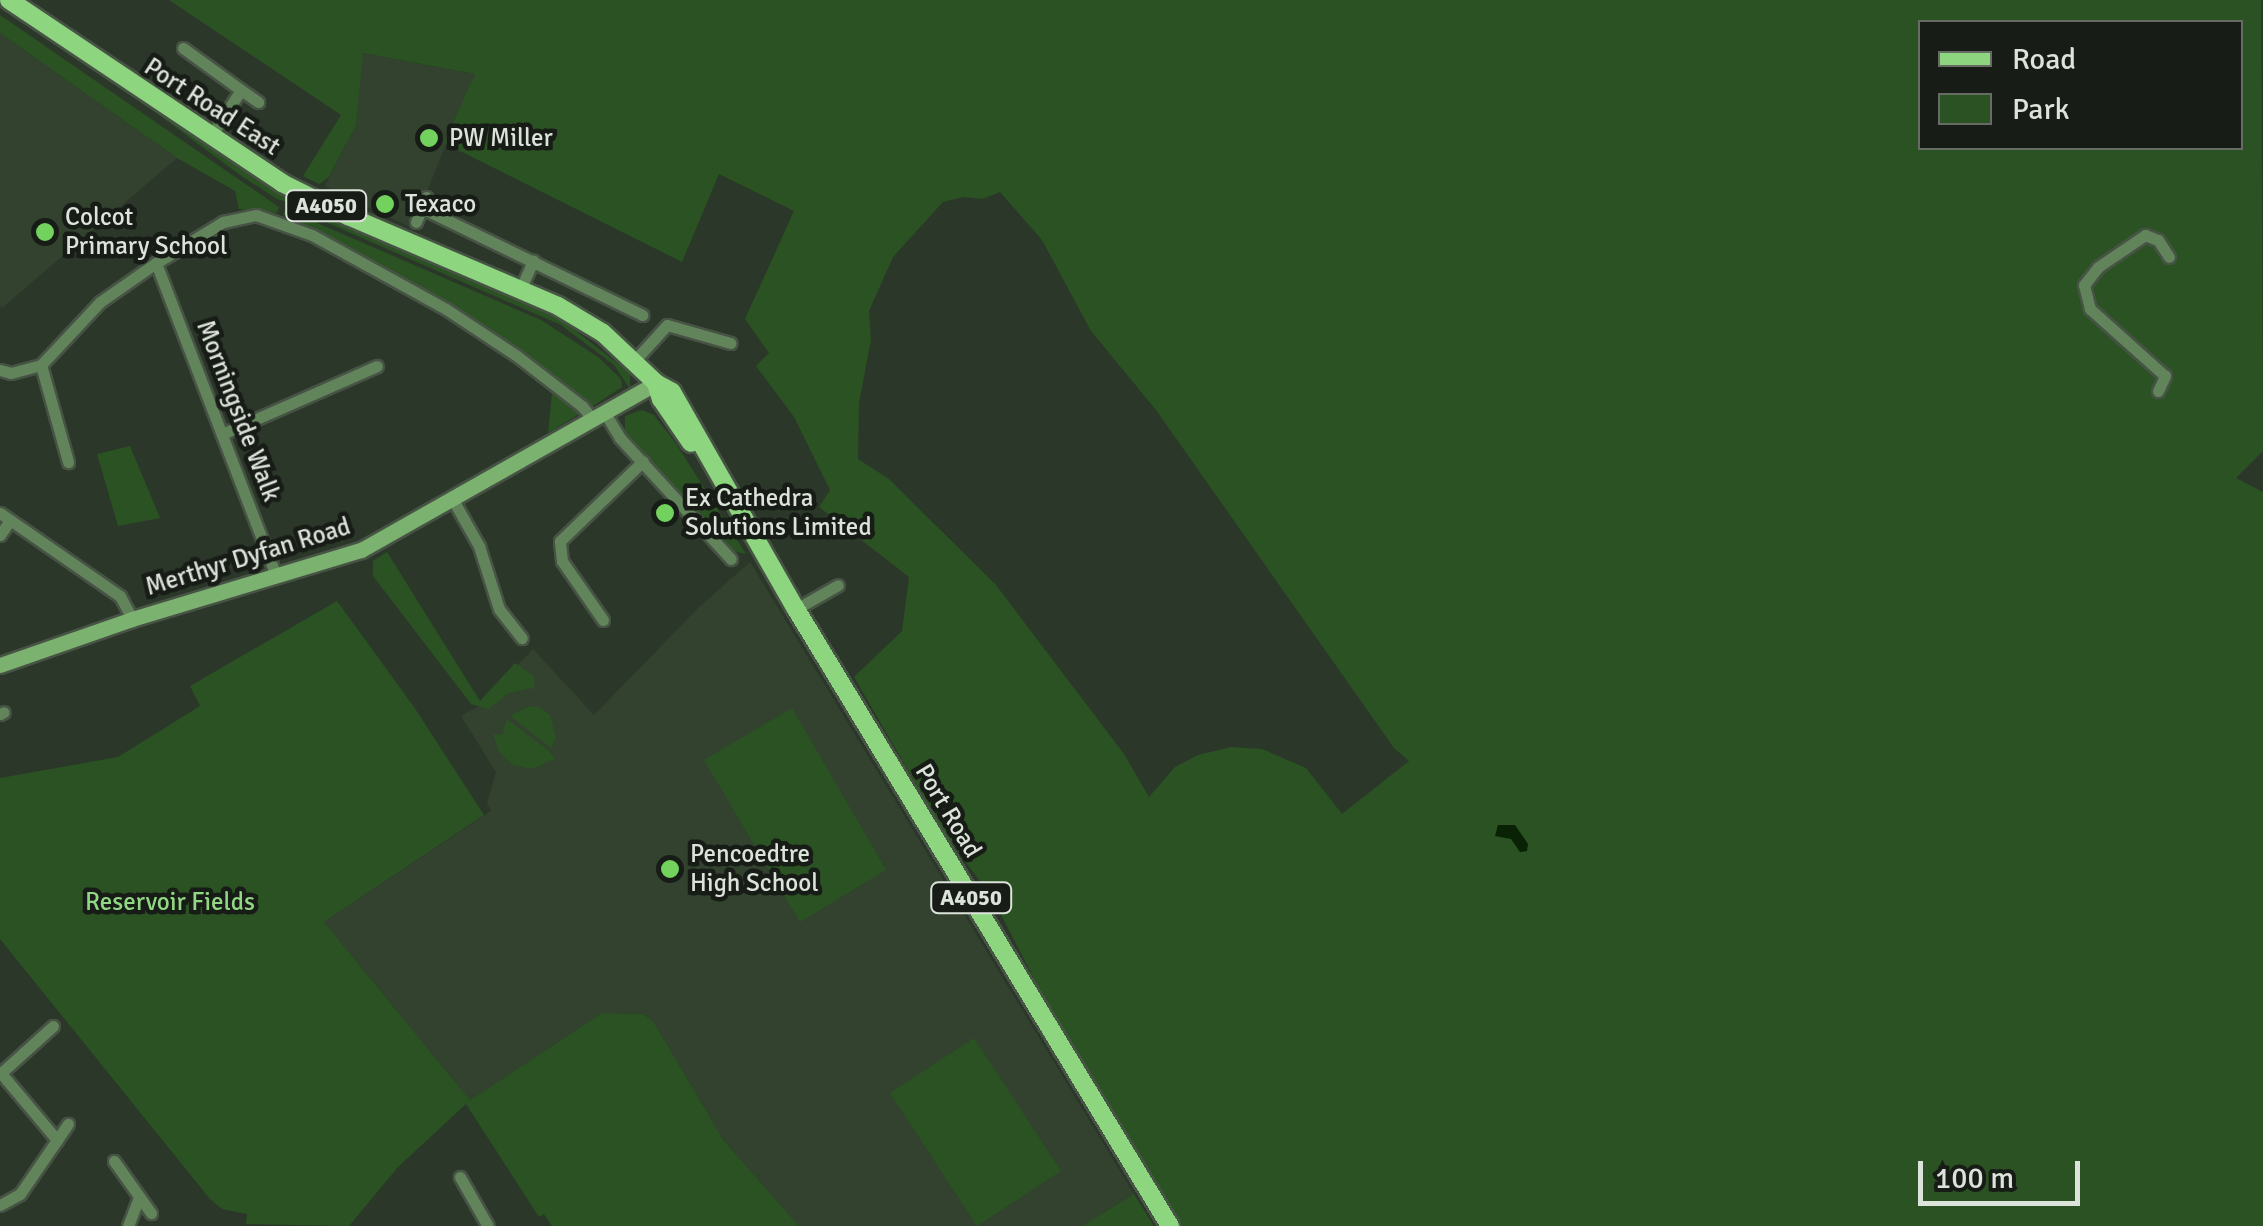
<!DOCTYPE html>
<html>
<head>
<meta charset="utf-8">
<style>
	body { margin:0 }
	#map { position:relative; width:2263px; height:1226px; overflow:hidden; background:#2b3729; font-family:Signika,sans-serif }
	div>[style] { position:absolute }
	.built>* { inset:0; background:#32422f }
	.green>* { inset:0; background:#2a5222 }
	.water>* { inset:0; background:#092205 }
	.roads { filter:drop-shadow(2px 0 #475345) drop-shadow(-2px 0 #475345) drop-shadow(0 2px #475345) drop-shadow(0 -2px #475345) }
	.street>* { height:11px; margin:-5.5px; padding:0 5.5px; transform-origin:5.5px; border-radius:5.5px; background:#62845b }
	.secondary>* { height:15px; margin:-7.5px; padding:0 7.5px; transform-origin:7.5px; border-radius:7.5px; background:#7bb26f }
	.primary>* { height:18px; margin:-9px; padding:0 9px; transform-origin:9px; border-radius:9px; background:#8ed57f }
	.dots>* { width:28px; height:28px; translate:-50% -50%; box-sizing:border-box; border:5px solid #171c16; border-radius:50% }
	span { translate:-50% -50%; white-space:nowrap; text-align:center; line-height:1.15; -webkit-text-stroke:9px #171c16; paint-order:stroke }
	.shield-label span { padding:2px 8px; background:#171c16; border:2px solid; border-radius:8px; -webkit-text-stroke-width:0 }
	.shield-label { font-size:22px; color:#dce3da; font-weight:700 }
	.street-label { font-size:25px; color:#dce3da }
	.poi-label { font-size:25px; color:#dce3da }
	.left { translate:0 -50%; text-align:left }
	.park-label { font-size:25px; color:#92d784 }
	.legend { position:absolute; left:1918px; top:20px; width:325px; height:130px; box-sizing:border-box; background:#171c16; border:2px solid #666c64; margin:0; padding:12px 18px; list-style:none; font-size:30px; color:#dce3da }
	.legend li { display:flex; align-items:center; gap:20px; height:50px }
	.legend b { width:50px; border:2px solid #666c64 }
	.scale { position:absolute; left:1918px; top:1161px; width:162px; height:45px; box-sizing:border-box; border:5px solid #dce3da; border-top:0; padding-left:12px; font-size:30px; line-height:35px; white-space:nowrap; color:#dce3da; -webkit-text-stroke:8px #171c16; paint-order:stroke }
</style>
</head>
<body>
<div id="map">
	<div class="built">
		<div style="clip-path:polygon(0 33px,177px 158px,2px 308px,0 306px)"></div>
		<div style="clip-path:polygon(362px 53px,475px 74px,412px 228px,325px 186px,356px 125px)"></div>
		<div style="clip-path:polygon(750px 562px,1134px 1194px,1082px 1226px,799px 1226px,724px 1141px,653px 1021px,644px 1014px,602px 1013px,470px 1100px,324px 922px,491px 811px,487px 803px,496px 772px,461px 716px,479px 706px,533px 649px,594px 715px,698px 608px)"></div>
	</div>
	<div class="green">
		<div style="clip-path:polygon(evenodd,169px 0,2261px 0,2263px 451px,2236px 478px,2263px 492px,2263px 1226px,1181px 1226px,1053px 1016px,992px 897px,946px 836px,854px 677px,902px 631px,909px 577px,819px 507px,830px 490px,794px 417px,756px 366px,769px 353px,745px 319px,794px 211px,719px 174px,682px 262px,444px 143px,475px 74px,363px 53px,356px 125px,329px 177px,319px 184px,303px 176px,341px 115px,169px 0,1920px 22px,2240px 22px,2240px 148px,1920px 148px,1920px 22px,169px 0,1000px 192px,1042px 240px,1091px 331px,1156px 410px,1394px 748px,1409px 761px,1342px 814px,1306px 768px,1262px 749px,1231px 747px,1198px 755px,1175px 767px,1149px 797px,1124px 754px,996px 585px,889px 479px,858px 459px,859px 403px,871px 340px,869px 311px,893px 257px,943px 202px,963px 197px,982px 199px,1000px 192px)"></div>
		<div style="clip-path:polygon(0 2px,219px 151px,292px 196px,286px 202px,277px 199px,240px 175px,155px 112px,0 8px)"></div>
		<div style="clip-path:polygon(0 15px,279px 207px,277px 213px,239px 209px,235px 191px,177px 158px,0 33px)"></div>
		<div style="clip-path:polygon(303px 201px,523px 297px,558px 317px,630px 373px,630px 389px,614px 365px,561px 325px,298px 210px,296px 203px)"></div>
		<div style="clip-path:polygon(285px 209px,541px 320px,598px 357px,621px 379px,622px 387px,590px 408px,457px 311px,283px 215px)"></div>
		<div style="clip-path:polygon(555px 390px,583px 412px,548px 433px,552px 393px)"></div>
		<div style="clip-path:polygon(642px 410px,654px 415px,675px 442px,746px 554px,728px 550px,625px 433px,625px 416px)"></div>
		<div style="clip-path:polygon(130px 446px,160px 518px,118px 526px,97px 454px)"></div>
		<div style="clip-path:polygon(387px 552px,480px 701px,515px 663px,535px 677px,534px 688px,508px 693px,489px 709px,471px 704px,373px 576px,373px 561px)"></div>
		<div style="clip-path:polygon(337px 601px,414px 707px,484px 815px,324px 922px,470px 1100px,602px 1013px,643px 1014px,653px 1021px,724px 1141px,799px 1226px,552px 1226px,544px 1214px,539px 1217px,466px 1104px,398px 1167px,349px 1226px,246px 1224px,247px 1214px,222px 1209px,210px 1199px,0 939px,0 778px,118px 757px,200px 706px,190px 686px)"></div>
		<div style="clip-path:polygon(528px 707px,539px 707px,550px 715px,556px 738px,551px 748px,510px 716px)"></div>
		<div style="clip-path:polygon(792px 708px,886px 870px,800px 922px,704px 760px)"></div>
		<div style="clip-path:polygon(507px 719px,549px 751px,555px 759px,532px 769px,513px 765px,499px 752px,493px 734px,502px 735px)"></div>
		<div style="clip-path:polygon(974px 1038px,1061px 1171px,977px 1226px,890px 1093px)"></div>
		<div style="clip-path:polygon(1134px 1194px,1154px 1226px,1082px 1226px)"></div>
	</div>
	<div class="water">
		<div style="clip-path:polygon(1498px 825px,1515px 825px,1528px 844px,1527px 851px,1520px 852px,1511px 839px,1495px 836px)"></div>
	</div>
	<div class="roads">
		<div class="street">
			<div style="left:183px;top:48px;width:72px;rotate:35.9deg"></div>
			<div style="left:241px;top:90px;width:56px;rotate:123.4deg"></div>
			<div style="left:241px;top:90px;width:21px;rotate:35deg"></div>
			<div style="left:422px;top:208px;width:245px;rotate:25.9deg"></div>
			<div style="left:416px;top:222px;width:27px;rotate:-68deg"></div>
			<div style="left:156px;top:263px;width:335px;rotate:69deg"></div>
			<div style="left:521px;top:288px;width:30px;rotate:-66deg"></div>
			<div style="left:636px;top:359px;width:46px;rotate:-47.6deg"></div>
			<div style="left:667px;top:325px;width:66px;rotate:15.9deg"></div>
			<div style="left:41px;top:365px;width:101px;rotate:74.4deg"></div>
			<div style="left:0;top:370px;width:11px;rotate:15deg"></div>
			<div style="left:11px;top:373px;width:31px;rotate:-15deg"></div>
			<div style="left:41px;top:365px;width:86px;rotate:-46.9deg"></div>
			<div style="left:100px;top:302px;width:68px;rotate:-34.9deg"></div>
			<div style="left:156px;top:263px;width:79px;rotate:-31.5deg"></div>
			<div style="left:223px;top:222px;width:34px;rotate:-12deg"></div>
			<div style="left:256px;top:215px;width:59px;rotate:19.7deg"></div>
			<div style="left:312px;top:235px;width:153px;rotate:28.9deg"></div>
			<div style="left:446px;top:309px;width:85px;rotate:33.5deg"></div>
			<div style="left:517px;top:356px;width:82px;rotate:37.6deg"></div>
			<div style="left:582px;top:406px;width:18px;rotate:52deg"></div>
			<div style="left:2158px;top:391px;width:17px;rotate:-65deg"></div>
			<div style="left:2165px;top:376px;width:101px;rotate:-138.2deg"></div>
			<div style="left:2090px;top:309px;width:25px;rotate:-104deg"></div>
			<div style="left:2084px;top:285px;width:23px;rotate:-52deg"></div>
			<div style="left:2098px;top:267px;width:57px;rotate:-34.2deg"></div>
			<div style="left:2145px;top:235px;width:14px;rotate:21deg"></div>
			<div style="left:2158px;top:240px;width:20px;rotate:57deg"></div>
			<div style="left:605px;top:413px;width:29px;rotate:59deg"></div>
			<div style="left:620px;top:438px;width:164px;rotate:47.5deg"></div>
			<div style="left:222px;top:434px;width:169px;rotate:-23.7deg"></div>
			<div style="left:453px;top:500px;width:53px;rotate:60.5deg"></div>
			<div style="left:479px;top:546px;width:66px;rotate:72.4deg"></div>
			<div style="left:499px;top:609px;width:37px;rotate:52deg"></div>
			<div style="left:0;top:513px;width:146px;rotate:34.7deg"></div>
			<div style="left:120px;top:596px;width:26px;rotate:62deg"></div>
			<div style="left:0;top:535px;width:18px;rotate:-56deg"></div>
			<div style="left:796px;top:609px;width:48px;rotate:-29.7deg"></div>
			<div style="left:603px;top:620px;width:72px;rotate:-124.8deg"></div>
			<div style="left:562px;top:561px;width:20px;rotate:-96deg"></div>
			<div style="left:560px;top:541px;width:115px;rotate:-43.9deg"></div>
			<div style="left:0;top:714px;width:4px;rotate:-27deg"></div>
			<div style="left:0;top:1072px;width:89px;rotate:50deg"></div>
			<div style="left:1px;top:1073px;width:70px;rotate:-42.1deg"></div>
			<div style="left:114px;top:1161px;width:64px;rotate:54.6deg"></div>
			<div style="left:460px;top:1177px;width:56px;rotate:60.3deg"></div>
			<div style="left:0;top:1205px;width:23px;rotate:-29deg"></div>
			<div style="left:20px;top:1194px;width:85px;rotate:-55.6deg"></div>
			<div style="left:128px;top:1226px;width:31px;rotate:-69deg"></div>
		</div>
		<div class="secondary">
			<div style="left:0;top:665px;width:140px;rotate:-19.2deg"></div>
			<div style="left:132px;top:619px;width:239px;rotate:-16.8deg"></div>
			<div style="left:361px;top:550px;width:339px;rotate:-29.5deg"></div>
		</div>
		<div class="primary">
			<div style="left:9px;top:0;width:329px;rotate:33.8deg"></div>
			<div style="left:282px;top:183px;width:74px;rotate:26.6deg"></div>
			<div style="left:348px;top:216px;width:228px;rotate:23.2deg"></div>
			<div style="left:558px;top:306px;width:52px;rotate:31deg"></div>
			<div style="left:603px;top:333px;width:73px;rotate:43.3deg"></div>
			<div style="left:656px;top:383px;width:18px;rotate:29deg"></div>
			<div style="left:672px;top:392px;width:250px;rotate:60.3deg"></div>
			<div style="left:796px;top:609px;width:722px;rotate:58.78deg"></div>
			<div style="left:656px;top:383px;width:17px;rotate:73deg"></div>
			<div style="left:661px;top:399px;width:53px;rotate:55.7deg"></div>
		</div>
	</div>
	<div class="dots">
		<div style="left:429px;top:138px;background:#72d25d"></div>
		<div style="left:385px;top:204px;background:#72d25d"></div>
		<div style="left:45px;top:232px;background:#72d25d"></div>
		<div style="left:665px;top:513px;background:#72d25d"></div>
		<div style="left:670px;top:869px;background:#72d25d"></div>
	</div>
	<div class="shield-label">
		<span style="left:326px;top:206px">A4050</span>
		<span style="left:971px;top:898px">A4050</span>
	</div>
	<div class="street-label">
		<span style="left:212px;top:107px;rotate:33deg">Port Road East</span>
		<span style="left:238px;top:411px;rotate:69deg">Morningside Walk</span>
		<span style="left:248px;top:557px;rotate:-17deg">Merthyr Dyfan Road</span>
		<span style="left:948px;top:811px;rotate:59deg">Port Road</span>
	</div>
	<div class="poi-label">
		<span class="left" style="left:449px;top:138px">PW Miller</span>
		<span class="left" style="left:405px;top:204px">Texaco</span>
		<span class="left" style="left:65px;top:232px">Colcot<br>Primary School</span>
		<span class="left" style="left:685px;top:513px">Ex Cathedra<br>Solutions Limited</span>
		<span class="left" style="left:690px;top:869px">Pencoedtre<br>High School</span>
	</div>
	<div class="park-label">
		<span style="left:170px;top:902px">Reservoir Fields</span>
	</div>
	<ul class="legend">
	<li><b style="height:12px;background:#8ed57f"></b>Road</li>
	<li><b style="height:28px;background:#2a5222"></b>Park</li>
	</ul>
	<div class="scale">100 m</div>
</div>
</body>
</html>
